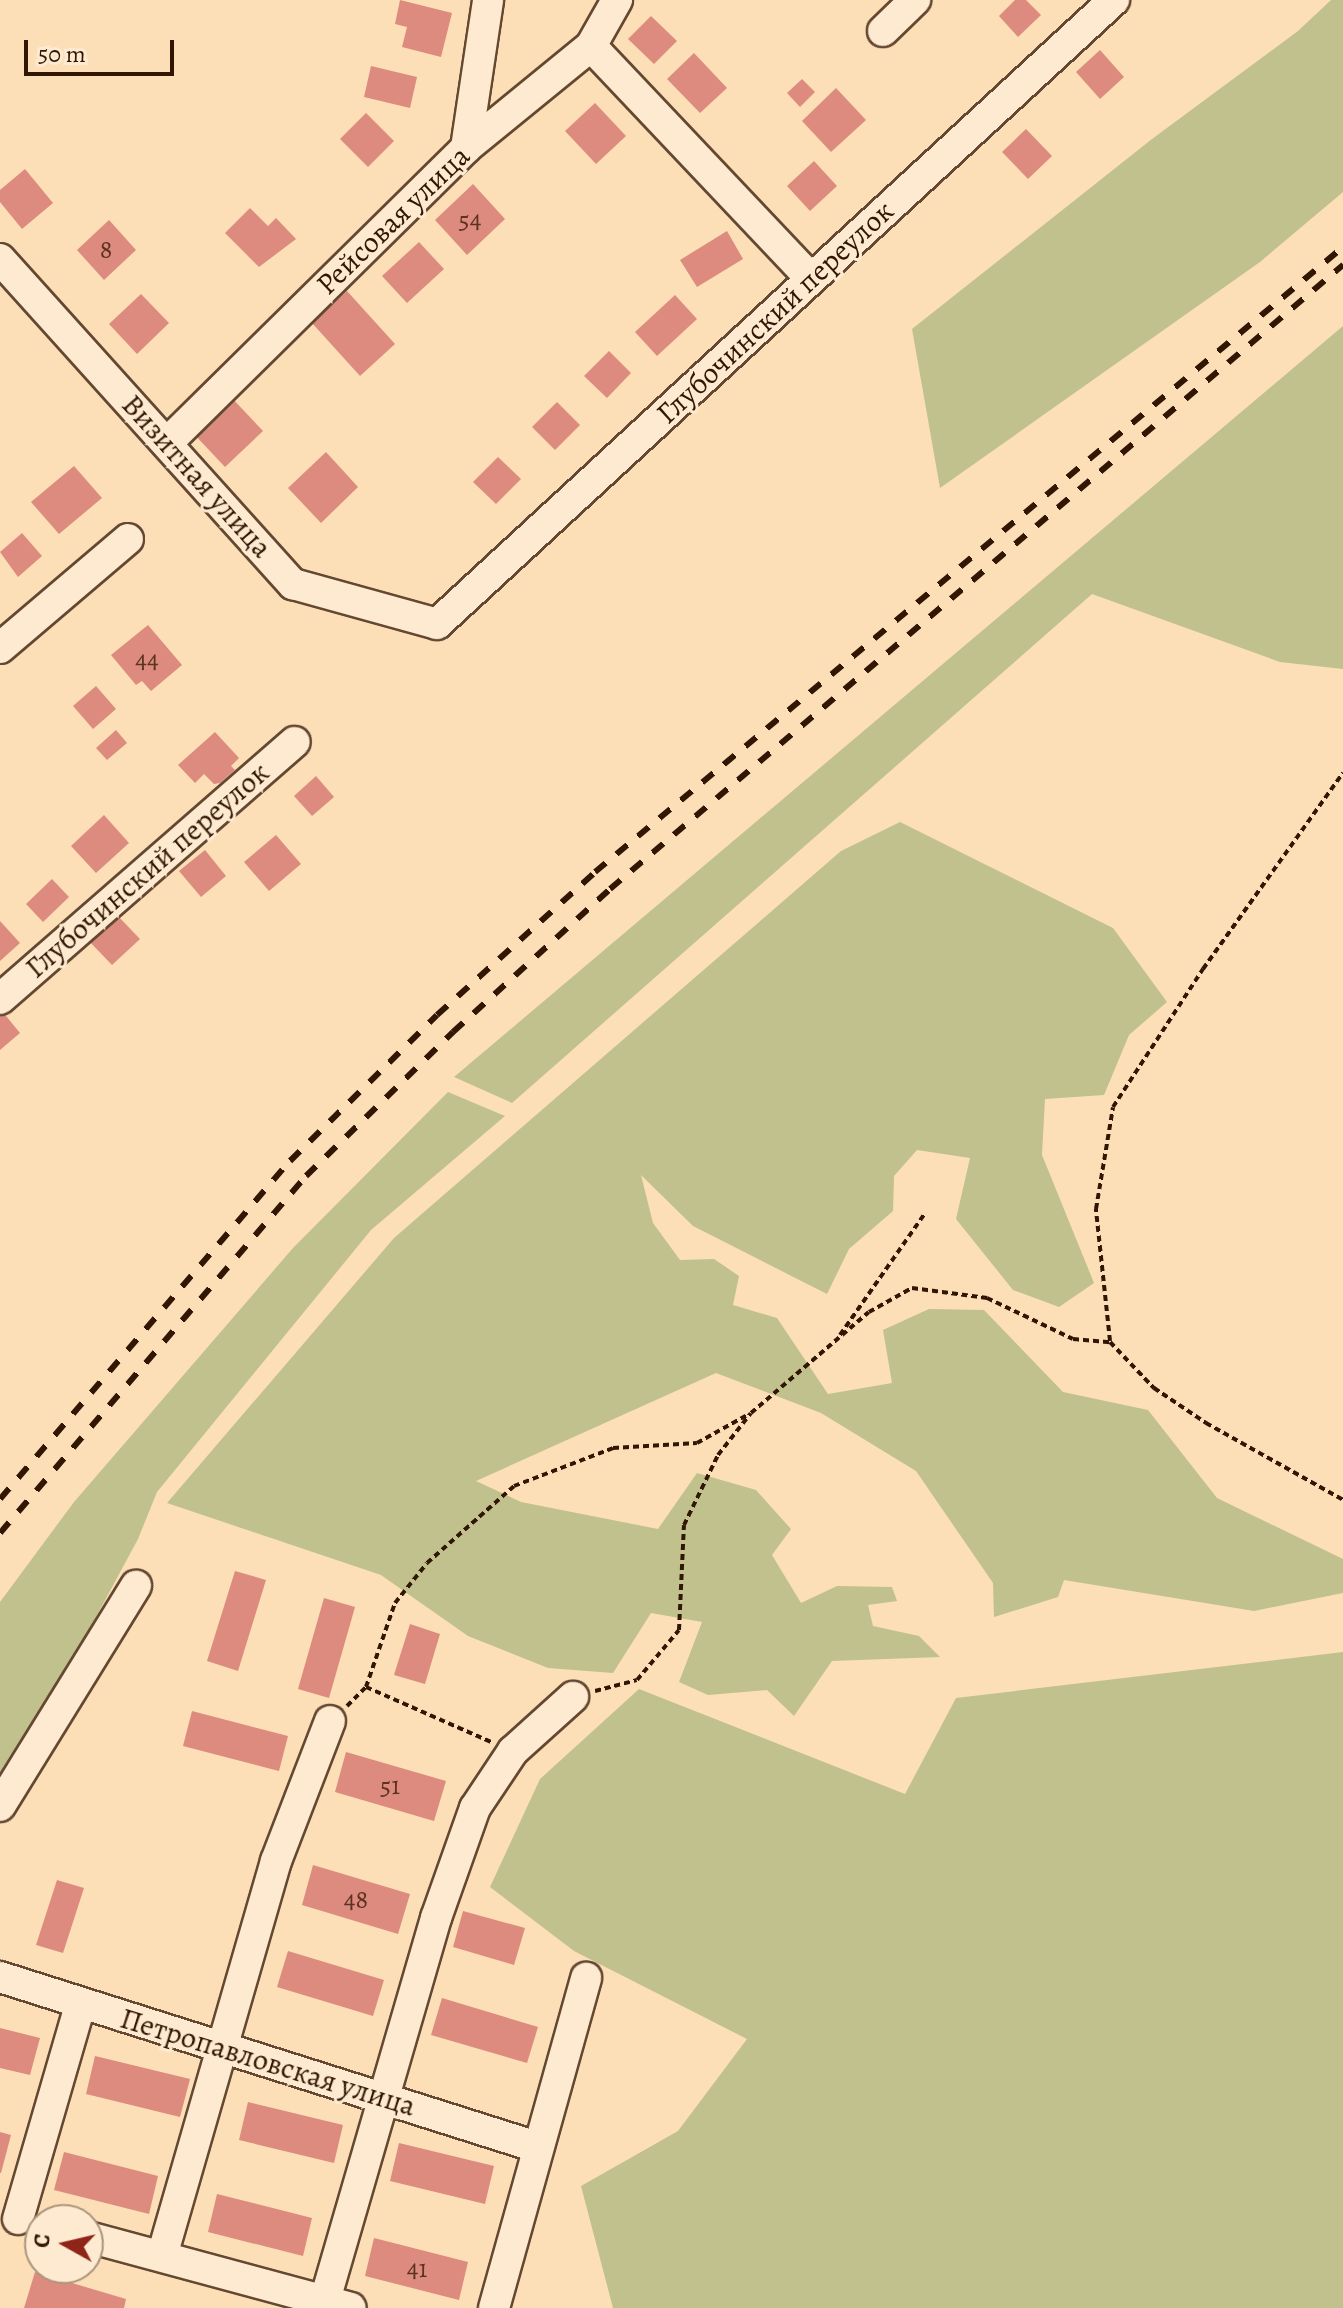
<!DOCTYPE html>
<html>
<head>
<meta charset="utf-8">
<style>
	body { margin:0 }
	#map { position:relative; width:1343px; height:2308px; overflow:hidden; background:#fcdfb7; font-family:Alegreya,serif }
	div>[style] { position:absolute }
	.green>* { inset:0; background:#c0c18d }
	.building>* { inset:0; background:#dc8b7e }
	.path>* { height:4px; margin-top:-2px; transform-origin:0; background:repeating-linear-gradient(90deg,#321604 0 6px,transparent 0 10px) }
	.roads { filter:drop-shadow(2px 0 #644831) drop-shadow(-2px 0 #644831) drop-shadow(0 2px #644831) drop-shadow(0 -2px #644831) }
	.minor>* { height:30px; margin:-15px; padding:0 15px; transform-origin:15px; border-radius:15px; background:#fdead0 }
	.rail>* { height:6px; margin-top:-3px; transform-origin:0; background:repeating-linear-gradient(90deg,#321604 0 14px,transparent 0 28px) }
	span { translate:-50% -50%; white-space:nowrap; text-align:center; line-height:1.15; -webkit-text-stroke:6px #fdead0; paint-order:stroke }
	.number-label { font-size:26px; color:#5c3322 }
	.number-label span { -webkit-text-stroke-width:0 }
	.street-label { font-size:30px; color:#321604 }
	.north { position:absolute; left:24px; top:2204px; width:80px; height:80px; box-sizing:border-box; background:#fdead0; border:2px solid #ac957e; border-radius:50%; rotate:278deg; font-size:22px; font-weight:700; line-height:32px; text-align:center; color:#321604 }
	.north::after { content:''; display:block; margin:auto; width:28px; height:36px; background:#8f2418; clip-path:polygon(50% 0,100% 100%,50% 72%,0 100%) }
	.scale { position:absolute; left:24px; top:40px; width:150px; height:36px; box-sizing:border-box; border:4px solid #321604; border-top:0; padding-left:10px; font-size:24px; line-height:28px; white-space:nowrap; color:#321604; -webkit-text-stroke:6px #fdead0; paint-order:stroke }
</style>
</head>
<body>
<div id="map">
	<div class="green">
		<div style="clip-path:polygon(1331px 0,1343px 0,1343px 192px,1260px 262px,940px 488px,912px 329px,1152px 139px,1298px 31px)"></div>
		<div style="clip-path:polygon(1343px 326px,1343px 669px,1280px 662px,1092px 594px,512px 1103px,454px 1077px)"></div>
		<div style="clip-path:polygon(900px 822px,1113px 928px,1167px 1002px,1129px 1035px,1104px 1095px,1045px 1099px,1042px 1155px,1094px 1283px,1059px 1307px,1013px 1290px,956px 1219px,970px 1158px,917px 1150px,894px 1176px,893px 1211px,849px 1249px,827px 1294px,693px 1226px,641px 1175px,653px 1223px,680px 1260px,714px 1259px,739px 1276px,733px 1305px,777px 1318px,828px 1394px,892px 1383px,883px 1330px,929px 1309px,984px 1310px,1063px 1392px,1148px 1410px,1217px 1498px,1343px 1559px,1343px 1593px,1254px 1611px,1064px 1580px,1058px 1597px,994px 1617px,993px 1583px,916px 1471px,821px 1413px,716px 1373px,476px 1481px,521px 1502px,658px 1529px,697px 1473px,756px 1490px,791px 1529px,772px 1555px,801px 1603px,837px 1586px,892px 1587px,897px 1601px,868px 1605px,873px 1626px,919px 1636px,940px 1657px,832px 1661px,794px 1716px,767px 1690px,708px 1695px,679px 1682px,702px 1622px,651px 1613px,613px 1673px,548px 1668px,468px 1636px,381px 1575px,167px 1503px,394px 1238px,841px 851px)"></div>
		<div style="clip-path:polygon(448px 1092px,505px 1116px,371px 1230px,157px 1492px,138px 1539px,27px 1745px,0 1781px,0 1602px,74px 1502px,293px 1248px)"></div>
		<div style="clip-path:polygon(1343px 1652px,1343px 2308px,613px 2308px,581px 2186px,678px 2131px,747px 2039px,574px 1951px,490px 1887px,540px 1779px,639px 1689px,905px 1794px,956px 1698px)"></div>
	</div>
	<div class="building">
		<div style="clip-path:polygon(400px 0,452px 13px,441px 57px,402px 47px,407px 27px,395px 24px)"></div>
		<div style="clip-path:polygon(1015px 0,1026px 0,1041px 15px,1018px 37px,999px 16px)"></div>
		<div style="clip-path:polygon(651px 16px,677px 41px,654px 64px,628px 39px)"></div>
		<div style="clip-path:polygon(1100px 50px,1124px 77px,1100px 99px,1076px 72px)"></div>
		<div style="clip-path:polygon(694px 53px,727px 88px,700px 113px,667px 79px)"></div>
		<div style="clip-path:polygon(371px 66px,417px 77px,410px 108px,364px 97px)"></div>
		<div style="clip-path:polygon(802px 79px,815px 92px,800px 107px,787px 93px)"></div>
		<div style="clip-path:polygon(836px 88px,866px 120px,831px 152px,802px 121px)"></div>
		<div style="clip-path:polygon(595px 103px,626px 136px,596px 164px,565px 131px)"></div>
		<div style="clip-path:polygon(366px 113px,394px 141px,368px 167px,340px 139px)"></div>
		<div style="clip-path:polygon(1026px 129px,1052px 156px,1028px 179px,1002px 152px)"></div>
		<div style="clip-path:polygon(814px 161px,837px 186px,810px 211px,787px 186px)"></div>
		<div style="clip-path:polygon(25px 169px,53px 203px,22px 229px,0 202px,0 190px)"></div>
		<div style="clip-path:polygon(473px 184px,505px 219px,467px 255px,435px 220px)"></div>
		<div style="clip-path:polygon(250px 208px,268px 226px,276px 218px,296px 239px,259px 267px,225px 233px)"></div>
		<div style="clip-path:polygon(109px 220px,136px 250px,104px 280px,77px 250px)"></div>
		<div style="clip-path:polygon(727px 231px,743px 259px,697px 287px,680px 260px)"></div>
		<div style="clip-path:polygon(419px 242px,444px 269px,407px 303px,382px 276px)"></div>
		<div style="clip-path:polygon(347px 291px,395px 344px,360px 376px,312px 323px)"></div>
		<div style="clip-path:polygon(141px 294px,169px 323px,137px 354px,109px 324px)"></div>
		<div style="clip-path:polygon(675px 295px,697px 319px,657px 356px,635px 332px)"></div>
		<div style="clip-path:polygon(609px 351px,631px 373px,607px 398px,584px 376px)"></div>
		<div style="clip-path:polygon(230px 396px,263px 431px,225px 467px,192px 432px)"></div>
		<div style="clip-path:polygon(557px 402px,580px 425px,555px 450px,532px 427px)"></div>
		<div style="clip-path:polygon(326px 452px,358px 487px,321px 523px,288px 488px)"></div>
		<div style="clip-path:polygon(498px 457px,521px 479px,496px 504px,473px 482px)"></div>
		<div style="clip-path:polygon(74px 466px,102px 498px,59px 534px,31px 502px)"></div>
		<div style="clip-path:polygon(22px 533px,42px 556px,18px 577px,0 552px)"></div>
		<div style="clip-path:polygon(148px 625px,182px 665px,151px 691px,142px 681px,136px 685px,111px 655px)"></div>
		<div style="clip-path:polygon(96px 686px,116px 709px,93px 729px,73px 706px)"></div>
		<div style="clip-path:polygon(116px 730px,127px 743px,107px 760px,96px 748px)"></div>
		<div style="clip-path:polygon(215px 732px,239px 758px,231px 766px,235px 770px,220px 783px,214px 784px,204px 774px,195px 783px,178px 765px)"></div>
		<div style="clip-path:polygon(316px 776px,334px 797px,312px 816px,294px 796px)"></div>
		<div style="clip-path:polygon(104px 815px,129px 843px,96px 873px,71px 846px)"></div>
		<div style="clip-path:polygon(276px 835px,301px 864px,269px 891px,244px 862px)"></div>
		<div style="clip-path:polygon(205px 850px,226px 876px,201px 897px,179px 871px)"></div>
		<div style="clip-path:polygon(52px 879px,69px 897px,43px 922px,26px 904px)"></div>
		<div style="clip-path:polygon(116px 914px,140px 939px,112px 965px,87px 939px)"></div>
		<div style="clip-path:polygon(0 921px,20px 943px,0 961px)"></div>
		<div style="clip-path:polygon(2px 1011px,20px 1033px,0 1050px,0 1013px)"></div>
		<div style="clip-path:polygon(235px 1571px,266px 1580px,238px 1671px,207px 1661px)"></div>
		<div style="clip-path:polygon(324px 1598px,355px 1607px,329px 1698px,298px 1689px)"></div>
		<div style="clip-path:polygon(410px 1624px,440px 1634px,425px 1684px,394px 1675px)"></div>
		<div style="clip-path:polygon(192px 1711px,288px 1736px,279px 1771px,183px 1746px)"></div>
		<div style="clip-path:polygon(346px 1752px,446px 1781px,434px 1821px,335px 1792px)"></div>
		<div style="clip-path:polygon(313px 1865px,410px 1894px,398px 1934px,302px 1905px)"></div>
		<div style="clip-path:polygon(57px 1880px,84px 1888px,63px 1953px,36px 1945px)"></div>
		<div style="clip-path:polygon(463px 1911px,525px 1928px,514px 1965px,453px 1947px)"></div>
		<div style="clip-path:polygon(288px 1951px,384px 1980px,373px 2016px,277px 1987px)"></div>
		<div style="clip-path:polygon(442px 1998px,538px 2027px,527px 2063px,431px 2035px)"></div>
		<div style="clip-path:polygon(0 2028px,40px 2038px,30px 2075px,0 2068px)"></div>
		<div style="clip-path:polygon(95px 2056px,190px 2079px,180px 2117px,86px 2094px)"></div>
		<div style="clip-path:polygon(248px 2102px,343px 2125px,334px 2163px,239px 2140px)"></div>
		<div style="clip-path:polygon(0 2132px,11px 2135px,1px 2173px,0 2173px)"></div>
		<div style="clip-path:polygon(399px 2143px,494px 2166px,485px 2204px,390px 2181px)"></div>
		<div style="clip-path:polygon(64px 2152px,158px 2176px,149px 2214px,54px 2190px)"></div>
		<div style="clip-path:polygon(217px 2194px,312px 2218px,303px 2256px,208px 2232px)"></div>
		<div style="clip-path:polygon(374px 2238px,468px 2262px,459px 2300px,365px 2276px)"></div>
		<div style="clip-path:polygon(35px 2272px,126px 2299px,124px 2308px,24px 2308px)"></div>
	</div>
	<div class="path">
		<div style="left:840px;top:1335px;width:149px;rotate:-55.1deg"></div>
		<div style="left:1110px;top:1341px;width:133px;rotate:-96.1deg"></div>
		<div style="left:1096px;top:1209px;width:103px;rotate:-80.5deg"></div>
		<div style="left:1113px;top:1107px;width:165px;rotate:-56.9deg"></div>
		<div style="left:1203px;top:969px;width:241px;rotate:-54.5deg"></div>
		<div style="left:366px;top:1687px;width:89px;rotate:-71deg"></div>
		<div style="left:395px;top:1603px;width:51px;rotate:-51.3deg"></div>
		<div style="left:427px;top:1563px;width:116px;rotate:-41.5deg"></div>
		<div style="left:514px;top:1486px;width:106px;rotate:-21deg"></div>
		<div style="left:613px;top:1448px;width:84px;rotate:-3.4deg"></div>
		<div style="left:697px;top:1443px;width:60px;rotate:-29.1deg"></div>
		<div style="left:595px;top:1691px;width:43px;rotate:-14.7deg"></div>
		<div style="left:637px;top:1680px;width:65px;rotate:-50deg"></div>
		<div style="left:679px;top:1630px;width:105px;rotate:-87.3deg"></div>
		<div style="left:684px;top:1525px;width:78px;rotate:-64.1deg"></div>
		<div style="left:718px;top:1455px;width:53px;rotate:-51.8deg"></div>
		<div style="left:751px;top:1413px;width:155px;rotate:-40.6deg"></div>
		<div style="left:869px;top:1312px;width:49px;rotate:-29.2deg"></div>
		<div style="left:912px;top:1288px;width:76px;rotate:7.6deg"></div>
		<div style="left:987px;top:1298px;width:95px;rotate:25.5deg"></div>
		<div style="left:1073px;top:1339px;width:37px;rotate:5deg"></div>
		<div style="left:1110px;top:1342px;width:64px;rotate:46.3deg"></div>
		<div style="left:1154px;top:1388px;width:63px;rotate:33.9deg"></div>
		<div style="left:1206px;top:1423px;width:157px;rotate:29.3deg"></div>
		<div style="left:347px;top:1706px;width:27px;rotate:-45deg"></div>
		<div style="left:366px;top:1687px;width:137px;rotate:23.7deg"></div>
	</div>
	<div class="roads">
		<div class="minor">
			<div style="left:883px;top:31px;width:45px;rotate:-44.1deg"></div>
			<div style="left:591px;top:46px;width:320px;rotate:46.6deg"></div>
			<div style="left:466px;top:148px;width:150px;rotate:-81.5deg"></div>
			<div style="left:0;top:259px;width:438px;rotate:48deg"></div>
			<div style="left:293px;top:584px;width:149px;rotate:15.5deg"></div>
			<div style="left:437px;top:624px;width:921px;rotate:-42.67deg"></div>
			<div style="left:168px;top:442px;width:419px;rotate:-44.6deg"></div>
			<div style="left:466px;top:148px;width:161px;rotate:-39.2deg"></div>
			<div style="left:591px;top:46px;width:53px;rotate:-60.5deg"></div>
			<div style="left:0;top:648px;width:168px;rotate:-40.4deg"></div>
			<div style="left:0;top:999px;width:391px;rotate:-41.1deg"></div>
			<div style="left:0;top:1806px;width:259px;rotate:-58.3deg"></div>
			<div style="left:0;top:1977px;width:563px;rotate:17.57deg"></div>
			<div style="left:18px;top:2219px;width:223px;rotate:-73.8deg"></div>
			<div style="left:88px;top:2237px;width:272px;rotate:15.1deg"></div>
			<div style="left:162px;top:2256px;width:411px;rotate:-73.9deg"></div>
			<div style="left:276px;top:1861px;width:150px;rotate:-68.9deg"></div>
			<div style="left:325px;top:2300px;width:398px;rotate:-73.8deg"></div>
			<div style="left:436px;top:1918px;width:117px;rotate:-70.5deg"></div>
			<div style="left:475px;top:1808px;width:69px;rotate:-56.3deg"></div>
			<div style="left:513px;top:1751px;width:81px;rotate:-42deg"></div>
			<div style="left:494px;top:2308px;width:343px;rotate:-74.4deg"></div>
		</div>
	</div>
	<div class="rail">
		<div style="left:0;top:1499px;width:445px;rotate:-49.4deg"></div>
		<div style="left:290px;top:1161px;width:207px;rotate:-44.8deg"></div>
		<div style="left:437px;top:1015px;width:213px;rotate:-42.1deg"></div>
		<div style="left:595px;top:872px;width:975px;rotate:-39.88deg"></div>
		<div style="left:0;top:1533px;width:470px;rotate:-49.4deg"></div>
		<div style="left:306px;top:1176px;width:206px;rotate:-44.4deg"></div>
		<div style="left:453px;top:1032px;width:212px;rotate:-42.3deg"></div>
		<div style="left:610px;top:889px;width:963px;rotate:-40.41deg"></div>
	</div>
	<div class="number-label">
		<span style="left:470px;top:220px">54</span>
		<span style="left:106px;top:250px">8</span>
		<span style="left:147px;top:660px">44</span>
		<span style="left:390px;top:1786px">51</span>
		<span style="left:356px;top:1900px">48</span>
		<span style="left:417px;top:2269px">41</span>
	</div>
	<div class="street-label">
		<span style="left:393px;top:220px;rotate:-44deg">Рейсовая улица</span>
		<span style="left:775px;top:312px;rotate:-43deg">Глубочинский переулок</span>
		<span style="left:197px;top:476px;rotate:48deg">Визитная улица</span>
		<span style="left:147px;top:870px;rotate:-41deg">Глубочинский переулок</span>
		<span style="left:268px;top:2062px;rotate:17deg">Петропавловская улица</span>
	</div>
	<div class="north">С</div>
	<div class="scale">50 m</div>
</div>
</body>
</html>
